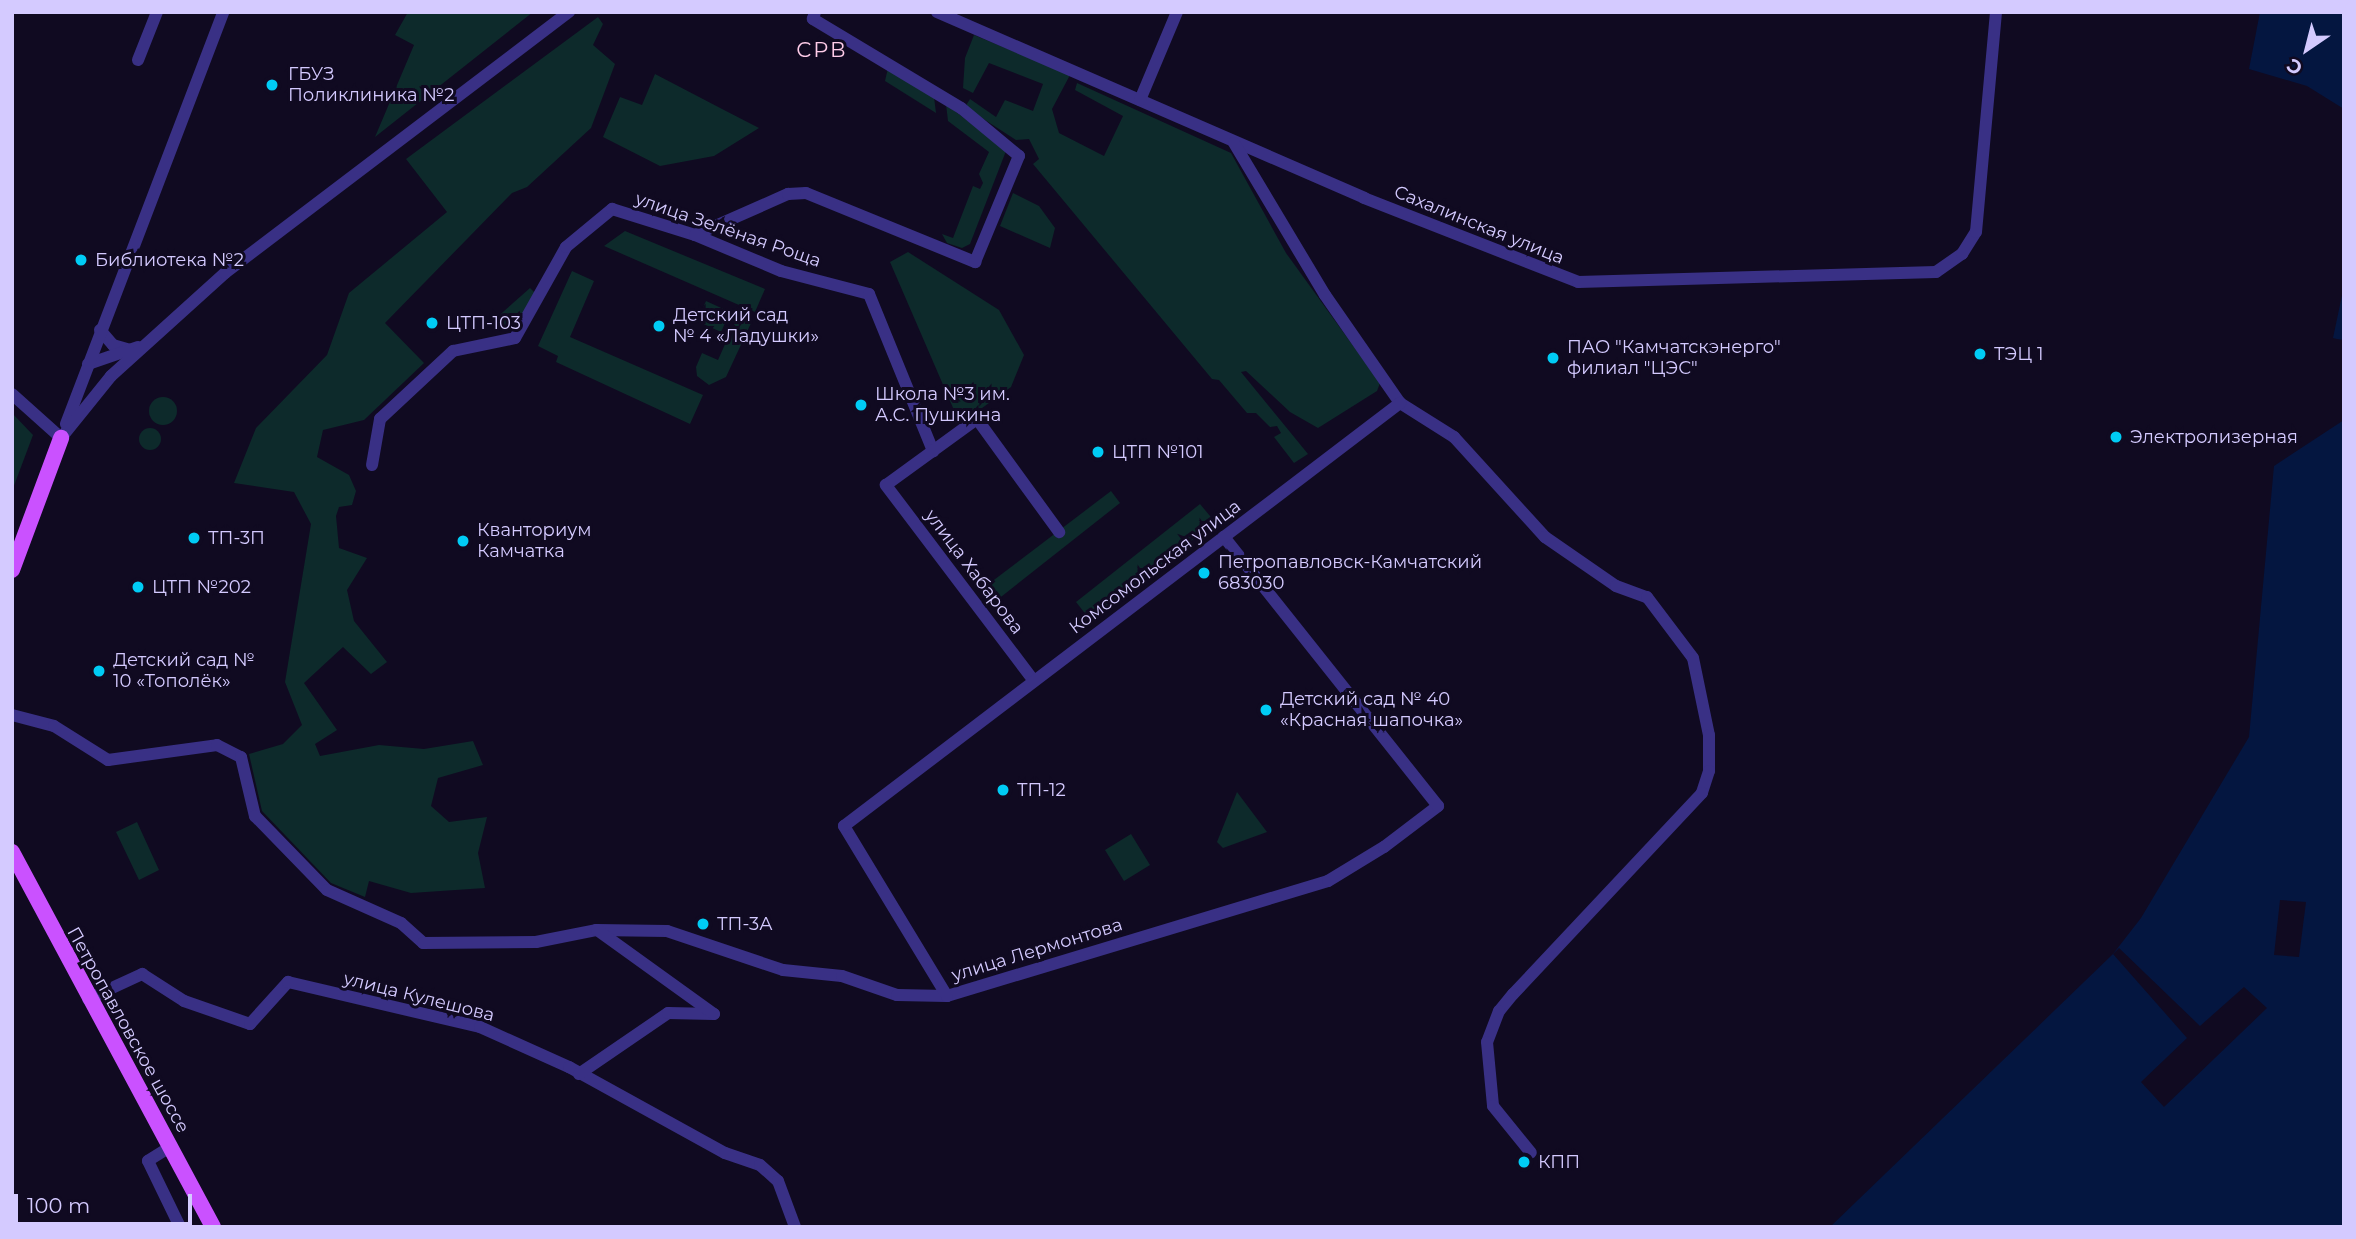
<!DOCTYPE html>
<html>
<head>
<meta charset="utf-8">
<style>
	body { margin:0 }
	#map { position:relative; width:2356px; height:1239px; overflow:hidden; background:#100a21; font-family:Montserrat,sans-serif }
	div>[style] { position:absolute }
	.green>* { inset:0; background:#0d2a2b }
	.round { border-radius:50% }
	.water>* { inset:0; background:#041640 }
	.pier>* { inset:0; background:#100a21 }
	.minor>* { height:12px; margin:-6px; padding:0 6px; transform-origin:6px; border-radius:6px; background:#393085 }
	.major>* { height:16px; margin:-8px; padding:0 8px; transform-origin:8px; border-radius:8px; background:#ca51ff }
	.dots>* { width:19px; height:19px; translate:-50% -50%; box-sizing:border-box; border:4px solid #100a21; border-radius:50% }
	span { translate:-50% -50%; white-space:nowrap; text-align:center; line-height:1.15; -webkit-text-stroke:6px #100a21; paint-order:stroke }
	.poi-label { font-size:18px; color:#d4caff }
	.left { translate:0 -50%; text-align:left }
	.street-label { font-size:18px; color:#d4caff }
	.quarter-label { font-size:21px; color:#ffcce9; letter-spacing:2px }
	.frame { position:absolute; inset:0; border:14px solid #d4caff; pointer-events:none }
	.north { position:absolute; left:2272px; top:14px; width:70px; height:70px; -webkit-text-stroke:5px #100a21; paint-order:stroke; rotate:215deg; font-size:19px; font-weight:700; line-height:28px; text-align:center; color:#d4caff }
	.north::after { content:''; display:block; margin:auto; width:24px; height:32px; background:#d4caff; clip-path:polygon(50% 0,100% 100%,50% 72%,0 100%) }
	.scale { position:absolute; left:14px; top:1194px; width:178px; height:32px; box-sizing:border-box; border:4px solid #d4caff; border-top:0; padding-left:9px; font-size:21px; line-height:24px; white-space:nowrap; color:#d4caff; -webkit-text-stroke:5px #100a21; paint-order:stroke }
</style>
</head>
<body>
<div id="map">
	<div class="green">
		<div style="clip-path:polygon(408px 12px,533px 12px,375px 137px,414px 45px,395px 35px)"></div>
		<div style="clip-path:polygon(598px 17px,603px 24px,593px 45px,615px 64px,591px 128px,527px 187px,512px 193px,385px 323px,424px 363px,364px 420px,323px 430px,317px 457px,349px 475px,356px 491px,352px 505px,339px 507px,336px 516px,339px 548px,367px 558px,347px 590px,354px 621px,387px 662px,371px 674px,343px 647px,304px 683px,337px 730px,315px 744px,320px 756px,379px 745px,424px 749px,473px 741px,483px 765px,438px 778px,431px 806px,449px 822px,487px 817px,478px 853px,485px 888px,411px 893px,369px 881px,365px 897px,331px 883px,262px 811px,249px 754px,283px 744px,302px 725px,285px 682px,311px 524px,294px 492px,234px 483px,256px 428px,327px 355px,349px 293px,447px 212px,406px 159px)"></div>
		<div style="clip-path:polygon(974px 35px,1070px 75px,1052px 109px,1059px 133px,1104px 156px,1123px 116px,1075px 90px,1077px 83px,1231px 153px,1286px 253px,1380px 383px,1377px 391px,1318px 428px,1290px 412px,1246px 371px,1241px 372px,1308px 454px,1294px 463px,1274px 437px,1281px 433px,1277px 426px,1270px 427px,1256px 413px,1247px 413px,1219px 380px,1212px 379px,1033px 164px,1039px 159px,1029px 139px,1016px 140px,965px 107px,970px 99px,996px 117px,1005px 100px,1033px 111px,1043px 84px,989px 63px,973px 93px,963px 88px,965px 58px)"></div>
		<div style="clip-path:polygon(888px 68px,934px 97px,936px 113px,885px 81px)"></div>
		<div style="clip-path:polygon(655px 74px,724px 110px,759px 128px,714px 156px,660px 166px,603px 137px,620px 97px,642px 105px)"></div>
		<div style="clip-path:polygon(946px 104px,1006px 151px,970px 244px,962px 248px,947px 243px,942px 234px,953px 238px,973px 186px,980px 189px,983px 183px,979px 174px,989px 152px,948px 121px)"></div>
		<div style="clip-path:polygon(1013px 193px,1039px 206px,1055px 228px,1050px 248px,1000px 226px)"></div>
		<div style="clip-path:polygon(625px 231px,765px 289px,755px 312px,604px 246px)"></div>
		<div style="clip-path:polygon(908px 252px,999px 310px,1024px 355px,1011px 387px,960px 424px,890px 262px)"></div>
		<div style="clip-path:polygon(572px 271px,594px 281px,570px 337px,703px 395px,690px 424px,556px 362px,558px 356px,538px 346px)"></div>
		<div style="clip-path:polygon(530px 288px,535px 293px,520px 317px,502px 330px,494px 320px)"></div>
		<div style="clip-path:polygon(706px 301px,730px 312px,721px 332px,697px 321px)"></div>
		<div style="clip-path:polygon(738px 315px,752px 321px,726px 377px,709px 385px,697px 376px,696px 367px,702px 353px,718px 360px)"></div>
		<div class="round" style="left:149px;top:397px;width:28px;height:28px"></div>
		<div style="clip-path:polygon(12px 413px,33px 435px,12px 491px)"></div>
		<div class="round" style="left:139px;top:428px;width:22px;height:22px"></div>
		<div style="clip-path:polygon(1111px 491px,1120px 503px,992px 604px,982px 589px)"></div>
		<div style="clip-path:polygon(1200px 504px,1215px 522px,1091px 621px,1076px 602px)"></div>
		<div style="clip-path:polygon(1237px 792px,1267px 832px,1223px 848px,1217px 842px)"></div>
		<div style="clip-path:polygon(137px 822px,159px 870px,139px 880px,116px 832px)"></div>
		<div style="clip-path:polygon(1131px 834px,1150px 865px,1124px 881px,1105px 850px)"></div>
	</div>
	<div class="water">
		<div style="clip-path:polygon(2260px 12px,2344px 12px,2344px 109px,2307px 86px,2249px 69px)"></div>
		<div style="clip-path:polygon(2344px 286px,2344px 340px,2337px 339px,2333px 338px)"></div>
		<div style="clip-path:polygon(2344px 420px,2344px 1227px,1830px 1227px,2113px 954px,2141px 918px,2249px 737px,2274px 466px)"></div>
	</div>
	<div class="pier">
		<div style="clip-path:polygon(2280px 900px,2306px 902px,2299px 957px,2274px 955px)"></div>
		<div style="clip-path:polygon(2119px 948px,2200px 1026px,2244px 987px,2267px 1008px,2164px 1107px,2141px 1082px,2187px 1038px,2113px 954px)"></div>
	</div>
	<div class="minor">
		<div style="left:937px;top:12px;width:466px;rotate:23.5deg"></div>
		<div style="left:1364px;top:198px;width:230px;rotate:21.4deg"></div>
		<div style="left:1578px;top:282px;width:358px;rotate:-1.6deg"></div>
		<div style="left:1936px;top:272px;width:32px;rotate:-35deg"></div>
		<div style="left:1962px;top:254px;width:26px;rotate:-58deg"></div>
		<div style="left:1976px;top:232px;width:221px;rotate:-84.8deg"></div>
		<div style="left:138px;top:60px;width:52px;rotate:-68.4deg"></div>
		<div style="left:1140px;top:100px;width:95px;rotate:-67.2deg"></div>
		<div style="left:1234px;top:143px;width:177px;rotate:59.1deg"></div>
		<div style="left:1325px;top:295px;width:131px;rotate:55.2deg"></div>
		<div style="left:1400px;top:403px;width:64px;rotate:32.2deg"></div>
		<div style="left:1454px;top:437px;width:135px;rotate:47.7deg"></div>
		<div style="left:1545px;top:537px;width:86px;rotate:34.6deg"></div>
		<div style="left:1616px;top:586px;width:33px;rotate:20deg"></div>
		<div style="left:1647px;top:597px;width:76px;rotate:53deg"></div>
		<div style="left:1693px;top:658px;width:79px;rotate:78.3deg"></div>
		<div style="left:1709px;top:735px;width:36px;rotate:90deg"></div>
		<div style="left:1709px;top:771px;width:23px;rotate:108deg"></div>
		<div style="left:1702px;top:793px;width:276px;rotate:133.2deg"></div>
		<div style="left:1513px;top:994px;width:22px;rotate:129deg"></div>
		<div style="left:1499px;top:1011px;width:33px;rotate:111deg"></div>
		<div style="left:1487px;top:1042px;width:64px;rotate:84.6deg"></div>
		<div style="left:1493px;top:1106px;width:60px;rotate:51deg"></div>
		<div style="left:695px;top:235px;width:102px;rotate:-23.8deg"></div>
		<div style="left:788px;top:194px;width:18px;rotate:-3deg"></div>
		<div style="left:806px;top:193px;width:183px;rotate:22.2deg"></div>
		<div style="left:975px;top:262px;width:115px;rotate:-67.5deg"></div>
		<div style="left:1019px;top:156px;width:75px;rotate:-140.4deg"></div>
		<div style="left:961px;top:108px;width:173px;rotate:-149deg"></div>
		<div style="left:813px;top:19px;width:7px;rotate:-74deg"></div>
		<div style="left:100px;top:330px;width:20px;rotate:49deg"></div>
		<div style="left:113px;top:345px;width:19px;rotate:16deg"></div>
		<div style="left:88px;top:364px;width:53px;rotate:-18.8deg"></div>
		<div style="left:12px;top:394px;width:66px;rotate:41.9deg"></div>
		<div style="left:66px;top:424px;width:441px;rotate:-69.1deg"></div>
		<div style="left:61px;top:438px;width:80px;rotate:-51.1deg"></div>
		<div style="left:111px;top:376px;width:154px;rotate:-42.1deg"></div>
		<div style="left:225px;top:273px;width:432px;rotate:-37.2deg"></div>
		<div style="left:372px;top:465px;width:47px;rotate:-80.1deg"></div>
		<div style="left:380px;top:419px;width:100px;rotate:-43deg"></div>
		<div style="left:453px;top:351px;width:63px;rotate:-11.8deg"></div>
		<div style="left:515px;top:338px;width:104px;rotate:-60.7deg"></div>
		<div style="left:566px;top:247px;width:60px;rotate:-39.6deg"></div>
		<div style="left:612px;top:209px;width:87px;rotate:17.4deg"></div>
		<div style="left:695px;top:235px;width:93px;rotate:22.7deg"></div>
		<div style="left:781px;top:271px;width:91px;rotate:14.6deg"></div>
		<div style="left:869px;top:294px;width:170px;rotate:67.8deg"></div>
		<div style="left:1034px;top:681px;width:246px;rotate:-127.1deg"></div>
		<div style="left:886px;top:485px;width:112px;rotate:-36deg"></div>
		<div style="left:977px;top:419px;width:140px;rotate:54deg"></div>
		<div style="left:12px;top:715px;width:43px;rotate:14.7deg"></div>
		<div style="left:54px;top:726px;width:64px;rotate:32.2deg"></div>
		<div style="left:108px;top:760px;width:110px;rotate:-7.8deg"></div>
		<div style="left:217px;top:745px;width:27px;rotate:27deg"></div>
		<div style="left:241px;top:757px;width:61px;rotate:76.7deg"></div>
		<div style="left:255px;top:816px;width:103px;rotate:45.8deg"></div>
		<div style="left:327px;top:890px;width:81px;rotate:24deg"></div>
		<div style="left:401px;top:923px;width:30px;rotate:42deg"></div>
		<div style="left:423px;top:943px;width:113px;rotate:-0.5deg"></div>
		<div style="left:536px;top:942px;width:61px;rotate:-11.3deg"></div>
		<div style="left:596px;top:930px;width:71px;rotate:0.8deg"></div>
		<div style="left:667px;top:931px;width:122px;rotate:18.6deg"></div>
		<div style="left:783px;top:970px;width:59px;rotate:5.8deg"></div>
		<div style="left:842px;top:976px;width:58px;rotate:19.1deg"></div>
		<div style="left:897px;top:995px;width:50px;rotate:1.1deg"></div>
		<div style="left:947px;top:996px;width:398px;rotate:-16.8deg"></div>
		<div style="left:1328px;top:881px;width:66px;rotate:-31.3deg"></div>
		<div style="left:1384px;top:847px;width:68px;rotate:-37.2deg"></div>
		<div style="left:1438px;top:806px;width:344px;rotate:-128.5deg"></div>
		<div style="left:947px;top:996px;width:199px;rotate:-121.2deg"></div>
		<div style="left:844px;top:826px;width:699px;rotate:-37.26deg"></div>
		<div style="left:88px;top:999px;width:60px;rotate:-24.8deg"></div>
		<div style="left:142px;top:974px;width:50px;rotate:32.7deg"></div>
		<div style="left:184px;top:1001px;width:70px;rotate:19.2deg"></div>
		<div style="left:250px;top:1024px;width:57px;rotate:-47.9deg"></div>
		<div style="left:288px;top:982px;width:197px;rotate:13.2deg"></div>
		<div style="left:480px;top:1027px;width:98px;rotate:24.2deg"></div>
		<div style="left:569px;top:1067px;width:178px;rotate:28.9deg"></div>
		<div style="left:725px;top:1153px;width:37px;rotate:19deg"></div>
		<div style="left:760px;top:1165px;width:24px;rotate:42deg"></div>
		<div style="left:778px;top:1181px;width:49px;rotate:69.7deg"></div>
		<div style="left:579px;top:1074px;width:108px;rotate:-34.4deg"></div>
		<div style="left:668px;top:1013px;width:46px;rotate:1.2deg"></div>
		<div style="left:714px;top:1014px;width:144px;rotate:-144.3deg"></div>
		<div style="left:170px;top:1147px;width:26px;rotate:148deg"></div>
		<div style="left:148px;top:1161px;width:73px;rotate:64.1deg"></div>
	</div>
	<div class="major">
		<div style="left:12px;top:570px;width:141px;rotate:-69.6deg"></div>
		<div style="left:12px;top:852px;width:425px;rotate:61.8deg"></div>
	</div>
	<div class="dots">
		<div style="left:272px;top:85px;background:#00ccf5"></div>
		<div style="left:81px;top:260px;background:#00ccf5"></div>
		<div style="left:432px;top:323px;background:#00ccf5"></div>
		<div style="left:659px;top:326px;background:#00ccf5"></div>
		<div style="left:1980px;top:354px;background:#00ccf5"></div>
		<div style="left:1553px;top:358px;background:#00ccf5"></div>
		<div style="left:861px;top:405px;background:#00ccf5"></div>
		<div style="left:2116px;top:437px;background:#00ccf5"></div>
		<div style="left:1098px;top:452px;background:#00ccf5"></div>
		<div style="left:194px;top:538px;background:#00ccf5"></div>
		<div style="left:463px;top:541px;background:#00ccf5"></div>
		<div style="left:1204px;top:573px;background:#00ccf5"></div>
		<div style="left:138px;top:587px;background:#00ccf5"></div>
		<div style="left:99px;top:671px;background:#00ccf5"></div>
		<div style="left:1266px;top:710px;background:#00ccf5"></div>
		<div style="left:1003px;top:790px;background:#00ccf5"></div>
		<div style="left:703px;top:924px;background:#00ccf5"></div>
		<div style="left:1524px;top:1162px;background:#00ccf5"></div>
	</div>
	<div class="poi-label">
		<span class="left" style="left:288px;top:85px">ГБУЗ<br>Поликлиника №2</span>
		<span class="left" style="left:95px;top:260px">Библиотека №2</span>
		<span class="left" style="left:673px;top:326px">Детский сад<br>№ 4 «Ладушки»</span>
		<span class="left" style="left:446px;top:323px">ЦТП-103</span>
		<span class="left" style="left:1567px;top:358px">ПАО "Камчатскэнерго"<br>филиал "ЦЭС"</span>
		<span class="left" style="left:1994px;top:354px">ТЭЦ 1</span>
		<span class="left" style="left:875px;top:405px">Школа №3 им.<br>А.С. Пушкина</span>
		<span class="left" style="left:2130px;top:437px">Электролизерная</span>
		<span class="left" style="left:1112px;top:452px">ЦТП №101</span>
		<span class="left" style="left:477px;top:541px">Кванториум<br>Камчатка</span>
		<span class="left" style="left:208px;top:538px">ТП-3П</span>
		<span class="left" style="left:1218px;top:573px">Петропавловск-Камчатский<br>683030</span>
		<span class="left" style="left:152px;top:587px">ЦТП №202</span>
		<span class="left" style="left:113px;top:671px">Детский сад №<br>10 «Тополёк»</span>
		<span class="left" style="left:1280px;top:710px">Детский сад № 40<br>«Красная шапочка»</span>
		<span class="left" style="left:1017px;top:790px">ТП-12</span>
		<span class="left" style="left:717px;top:924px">ТП-3А</span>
		<span class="left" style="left:1538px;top:1162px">КПП</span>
	</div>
	<div class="street-label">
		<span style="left:1479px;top:225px;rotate:22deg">Сахалинская улица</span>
		<span style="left:728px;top:230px;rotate:19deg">улица Зелёная Роща</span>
		<span style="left:1155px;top:567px;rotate:-37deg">Комсомольская улица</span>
		<span style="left:974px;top:572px;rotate:53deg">улица Хабарова</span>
		<span style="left:1037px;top:950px;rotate:-17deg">улица Лермонтова</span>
		<span style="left:419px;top:997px;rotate:14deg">улица Кулешова</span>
		<span style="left:128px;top:1030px;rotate:61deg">Петропавловское шоссе</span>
	</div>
	<div class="quarter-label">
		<span style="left:822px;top:50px">СРВ</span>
	</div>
	<div class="frame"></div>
	<div class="north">С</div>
	<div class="scale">100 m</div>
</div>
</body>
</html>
